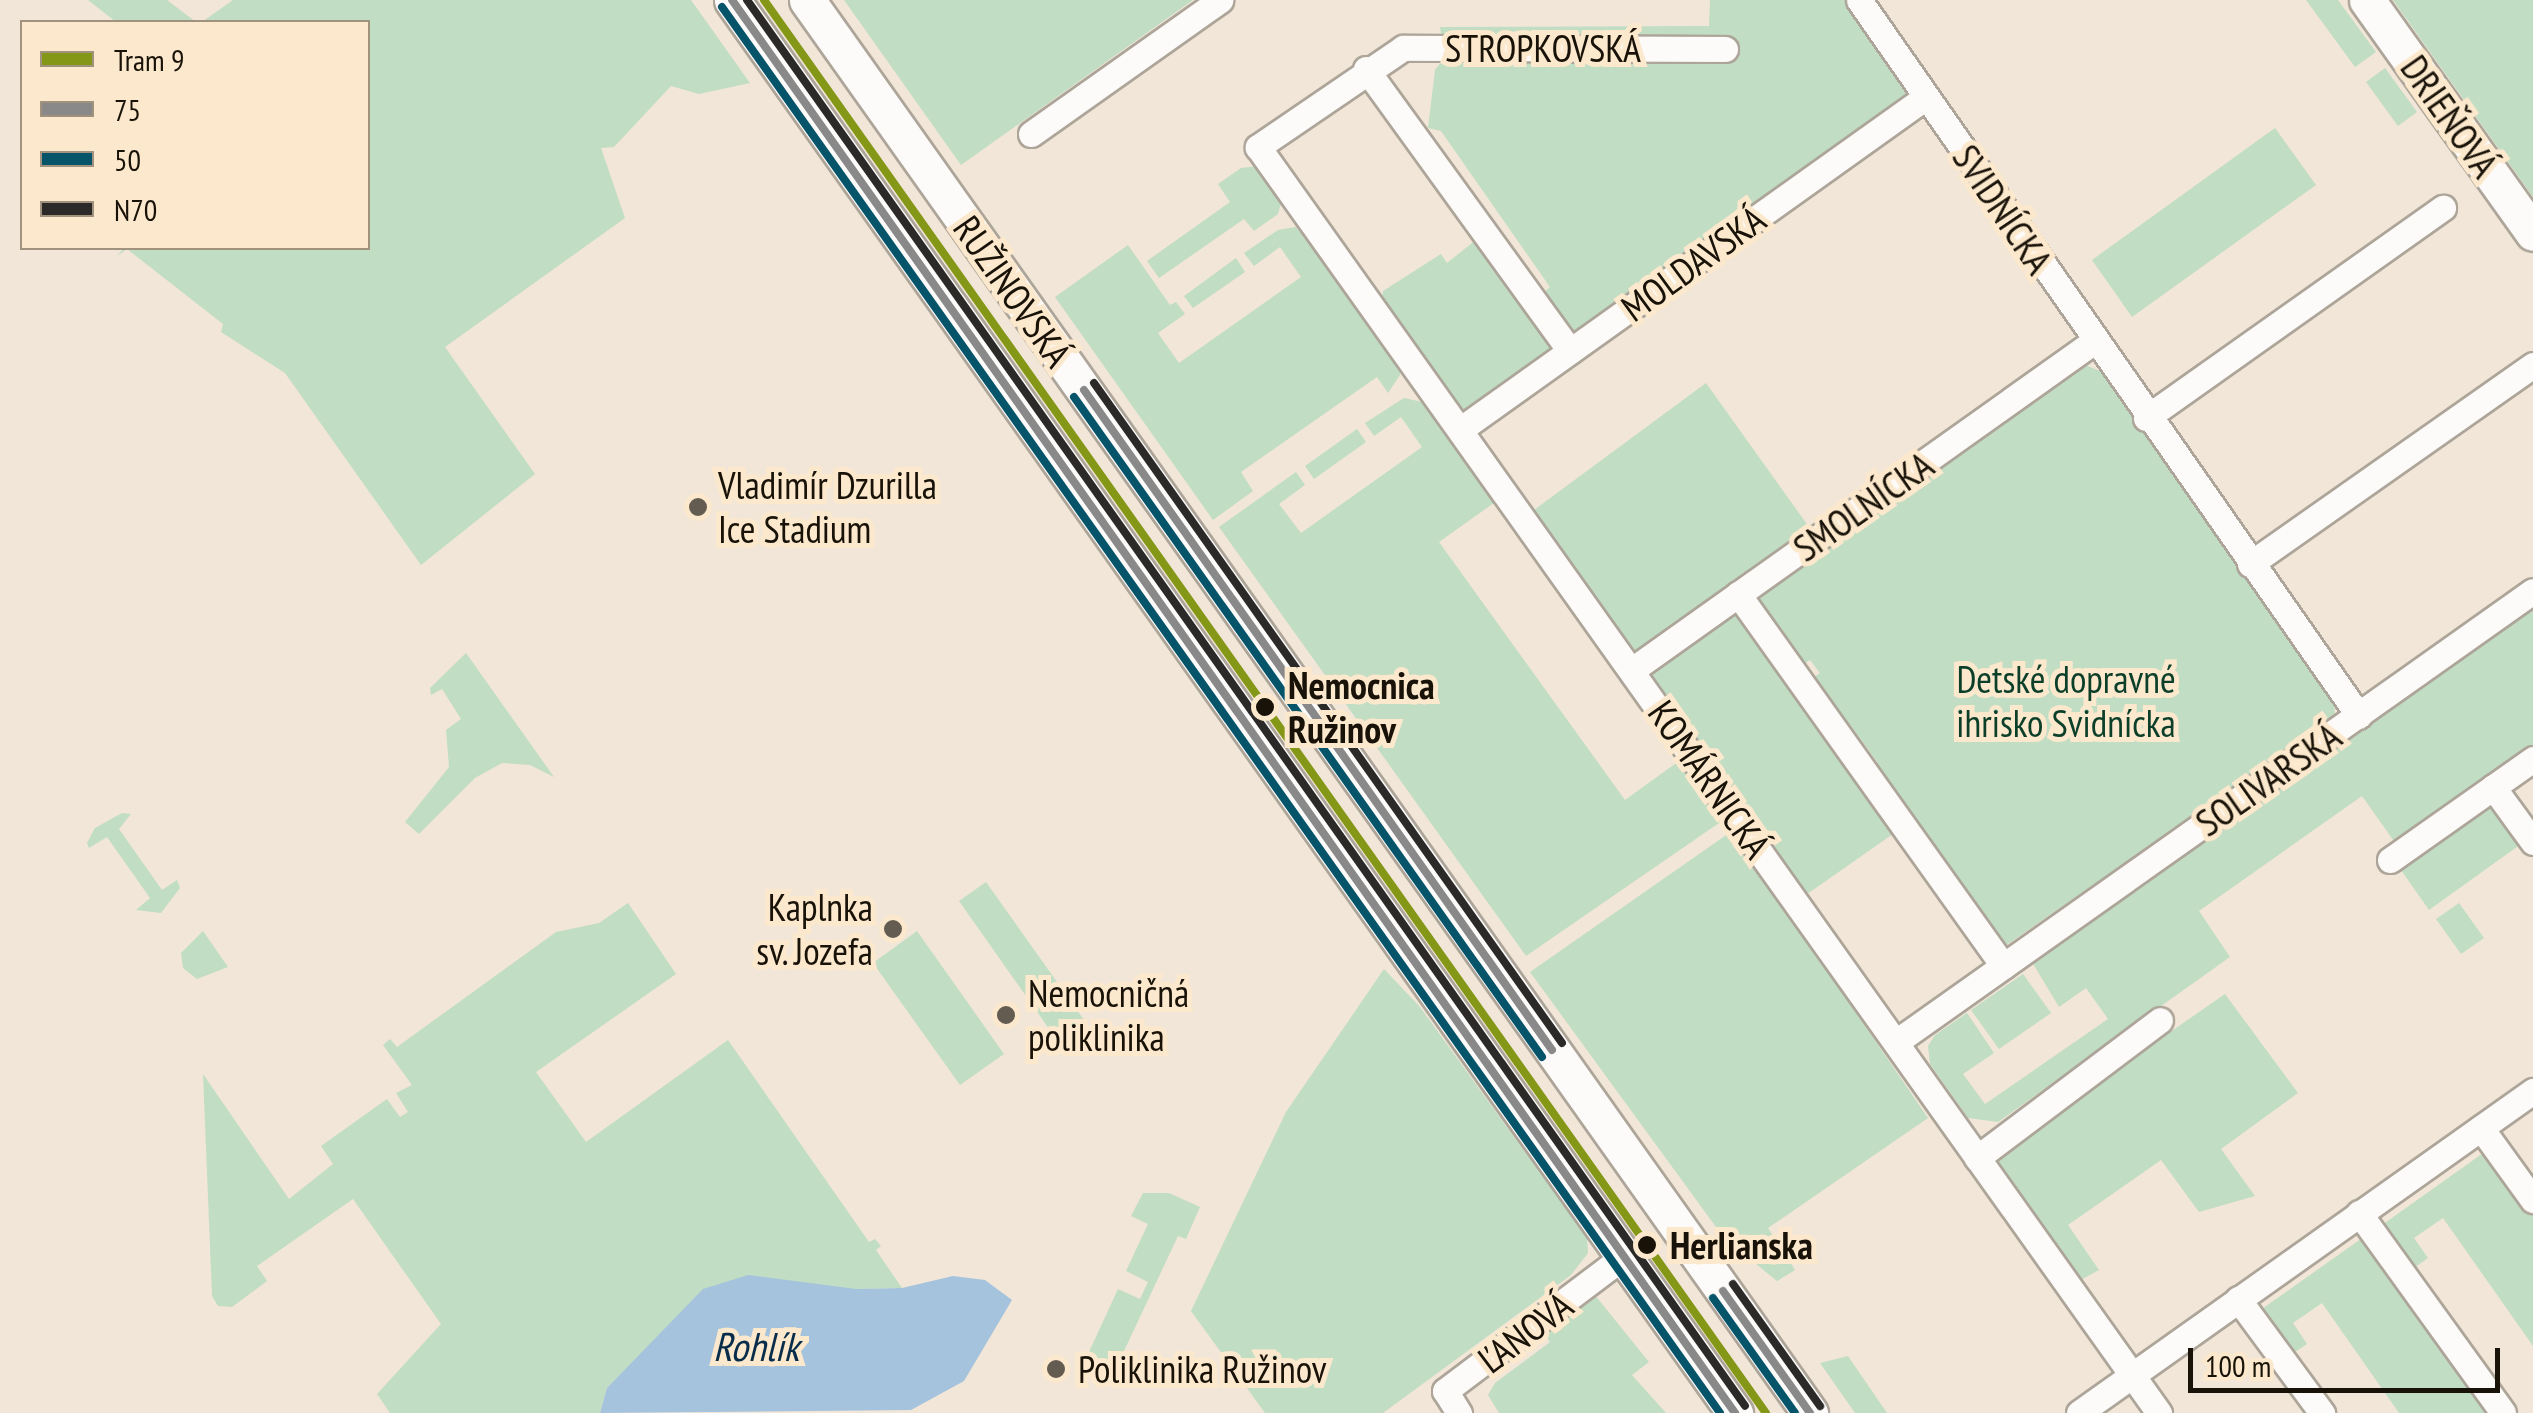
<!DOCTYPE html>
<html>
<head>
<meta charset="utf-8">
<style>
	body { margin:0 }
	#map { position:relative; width:2533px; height:1413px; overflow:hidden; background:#f1e6d7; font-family:"PT Sans Narrow",sans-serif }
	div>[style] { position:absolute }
	.green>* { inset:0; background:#c1ddc4 }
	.water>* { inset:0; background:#a5c3dd }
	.roads { filter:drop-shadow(2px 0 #ada599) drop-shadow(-2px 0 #ada599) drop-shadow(0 2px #ada599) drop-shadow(0 -2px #ada599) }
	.street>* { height:25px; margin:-12.5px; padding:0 12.5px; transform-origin:12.5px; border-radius:12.5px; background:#fdfbf9 }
	.secondary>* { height:35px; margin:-17.5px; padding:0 17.5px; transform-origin:17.5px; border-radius:17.5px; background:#fdfbf9 }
	.bus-1>* { height:8px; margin:-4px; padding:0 4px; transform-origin:4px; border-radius:4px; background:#898989 }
	.bus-2>* { height:8px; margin:-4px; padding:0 4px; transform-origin:4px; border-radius:4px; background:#065469 }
	.bus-3>* { height:8px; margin:-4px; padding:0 4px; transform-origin:4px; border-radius:4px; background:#2b2a29 }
	.tram-1>* { height:8px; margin:-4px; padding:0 4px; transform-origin:4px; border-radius:4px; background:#849717 }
	.dots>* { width:28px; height:28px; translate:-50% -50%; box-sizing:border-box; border:5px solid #fce8cc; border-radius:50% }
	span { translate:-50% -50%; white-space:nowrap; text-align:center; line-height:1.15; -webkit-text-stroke:10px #fce8cc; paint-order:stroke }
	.street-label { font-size:38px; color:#181208 }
	.poi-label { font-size:38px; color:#181208 }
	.left { translate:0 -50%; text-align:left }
	.right { translate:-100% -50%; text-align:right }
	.park-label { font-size:38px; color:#0b3f29 }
	.stop-label { font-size:38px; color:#181208; font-weight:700 }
	.water-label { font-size:40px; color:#082d4a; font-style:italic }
	.legend { position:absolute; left:20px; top:20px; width:350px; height:230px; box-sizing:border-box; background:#fce8cc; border:2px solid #a1927e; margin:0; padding:12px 18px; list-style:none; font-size:30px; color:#181208 }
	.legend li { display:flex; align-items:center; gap:20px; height:50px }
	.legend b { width:50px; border:2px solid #a1927e }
	.scale { position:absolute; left:2188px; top:1348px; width:312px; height:45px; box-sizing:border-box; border:5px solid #181208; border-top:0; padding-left:12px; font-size:30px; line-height:35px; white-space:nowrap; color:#181208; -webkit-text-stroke:8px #fce8cc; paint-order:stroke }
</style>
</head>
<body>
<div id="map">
	<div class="green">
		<div style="clip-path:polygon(88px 0,167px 0,196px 22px,116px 22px)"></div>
		<div style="clip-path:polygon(233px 0,691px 0,750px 83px,699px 94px,671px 86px,614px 147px,601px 148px,625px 218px,445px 347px,535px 474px,421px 565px,285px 373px,221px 332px,223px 324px,127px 249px,117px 256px,124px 248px,368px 248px,368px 22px,202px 22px)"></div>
		<div style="clip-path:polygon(844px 0,1193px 0,961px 165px)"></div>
		<div style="clip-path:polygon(1710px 0,1845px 0,1914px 100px,1572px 346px,1538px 297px,1550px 287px,1441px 131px,1428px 128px,1435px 70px,1445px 57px,1440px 27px,1709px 26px)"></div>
		<div style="clip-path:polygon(2306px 0,2338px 0,2376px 52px,2355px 67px)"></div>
		<div style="clip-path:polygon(2393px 0,2533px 0,2533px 197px)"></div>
		<div style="clip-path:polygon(2385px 68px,2417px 112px,2398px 126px,2366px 82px)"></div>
		<div style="clip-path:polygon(2275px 128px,2316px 185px,2132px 317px,2092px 260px)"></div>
		<div style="clip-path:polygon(1259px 166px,1283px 196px,1278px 214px,1254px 231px,1244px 219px,1159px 278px,1147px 261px,1230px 202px,1218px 184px,1241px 168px)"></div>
		<div style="clip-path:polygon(1296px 227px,1400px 364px,1400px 375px,1388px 393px,1377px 377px,1241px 472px,1253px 491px,1213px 520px,1055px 297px,1128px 245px,1170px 305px,1176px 302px,1185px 314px,1158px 333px,1179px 363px,1301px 277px,1280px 247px,1254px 266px,1244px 253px,1278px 230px)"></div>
		<div style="clip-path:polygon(1481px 236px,1564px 349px,1461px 423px,1380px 307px,1383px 291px,1441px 254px,1447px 263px)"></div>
		<div style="clip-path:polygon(1236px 258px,1245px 272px,1193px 308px,1184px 296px)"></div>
		<div style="clip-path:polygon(2080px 363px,2105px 373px,2334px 694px,2335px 718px,2005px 946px,1974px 918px,1982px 912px,1952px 869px,1943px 874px,1869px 770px,1878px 763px,1848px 722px,1839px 727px,1807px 682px,1820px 673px,1810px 660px,1798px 668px,1755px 608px,1756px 595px)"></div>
		<div style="clip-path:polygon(1706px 383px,1814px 534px,1636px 657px,1534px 510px)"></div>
		<div style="clip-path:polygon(1404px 398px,1427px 403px,1498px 500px,1439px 542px,1625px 800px,1679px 761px,1719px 823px,1526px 956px,1219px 527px,1296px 472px,1305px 485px,1279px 504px,1301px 533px,1422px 447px,1401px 417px,1374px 436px,1365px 423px)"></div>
		<div style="clip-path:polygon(1357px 429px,1366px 442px,1314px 479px,1305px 466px)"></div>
		<div style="clip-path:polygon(1738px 600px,1900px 829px,1803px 897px,1642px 669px)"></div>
		<div style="clip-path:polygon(2533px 607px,2533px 746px,2396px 844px,2362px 796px,2199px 911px,2230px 957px,1998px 1122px,1968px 1118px,1930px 1064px,1928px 1046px,1935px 1035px,1967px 1013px,1994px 1053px,1963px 1074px,1985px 1104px,2108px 1019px,2086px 988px,2059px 1007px,2032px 962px)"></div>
		<div style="clip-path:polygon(466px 653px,554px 777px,530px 765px,502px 763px,475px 778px,419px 834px,405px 822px,449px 767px,446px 730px,461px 719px,442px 689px,431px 695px,430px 688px)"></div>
		<div style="clip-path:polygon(2493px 804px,2521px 844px,2429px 910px,2401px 870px)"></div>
		<div style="clip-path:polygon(122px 813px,131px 814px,119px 829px,162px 890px,177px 880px,180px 888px,161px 913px,136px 910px,150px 898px,107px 837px,89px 848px,87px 843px,95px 828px)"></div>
		<div style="clip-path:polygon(1732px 831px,1928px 1118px,1768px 1228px,1795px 1270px,1777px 1281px,1724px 1238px,1530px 972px)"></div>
		<div style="clip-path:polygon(986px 882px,1084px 1020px,1057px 1040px,959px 901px)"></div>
		<div style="clip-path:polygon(628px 903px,676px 974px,536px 1072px,586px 1142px,728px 1040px,869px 1242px,875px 1239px,881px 1246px,876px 1250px,902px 1288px,856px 1289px,655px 1340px,607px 1388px,600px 1413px,390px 1413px,377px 1394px,441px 1324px,353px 1199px,257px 1266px,267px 1281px,232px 1307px,218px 1306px,212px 1296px,203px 1074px,289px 1199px,333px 1164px,321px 1146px,387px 1099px,400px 1117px,408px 1112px,396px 1093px,412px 1085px,383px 1045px,390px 1039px,397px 1047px,556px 932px,599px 923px)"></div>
		<div style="clip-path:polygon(2459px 903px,2484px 938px,2461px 954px,2436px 919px)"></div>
		<div style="clip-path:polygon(203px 931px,228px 967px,197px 979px,183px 968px,181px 953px)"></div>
		<div style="clip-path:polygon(917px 931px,1004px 1054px,960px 1085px,873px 963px)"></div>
		<div style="clip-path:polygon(1384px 969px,1420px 1007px,1587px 1238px,1588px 1253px,1571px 1275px,1383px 1413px,1265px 1413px,1191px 1311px,1286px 1112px)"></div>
		<div style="clip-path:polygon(2023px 974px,2051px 1013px,1999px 1049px,1971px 1010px)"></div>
		<div style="clip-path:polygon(2225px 994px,2298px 1093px,2221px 1149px,2255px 1196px,2199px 1212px,2161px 1160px,2068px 1225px,2099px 1270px,2077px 1282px,1989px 1158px)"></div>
		<div style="clip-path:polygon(2486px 1151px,2533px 1208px,2533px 1346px,2443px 1218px,2414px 1238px,2428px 1258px,2411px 1270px,2382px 1225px)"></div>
		<div style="clip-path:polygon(1143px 1193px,1169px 1193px,1200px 1207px,1186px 1239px,1178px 1236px,1108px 1385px,1094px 1374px,1077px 1378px,1118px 1289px,1140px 1299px,1148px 1282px,1126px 1271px,1148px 1224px,1131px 1216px)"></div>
		<div style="clip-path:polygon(2365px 1236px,2497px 1413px,2399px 1413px,2322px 1303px,2293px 1323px,2307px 1344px,2289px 1356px,2262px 1309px)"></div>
		<div style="clip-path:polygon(1594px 1294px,1649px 1362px,1632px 1375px,1666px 1413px,1499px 1413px,1488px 1395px,1495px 1383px,1550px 1342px,1544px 1333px)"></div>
		<div style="clip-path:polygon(1848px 1356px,1887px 1413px,1855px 1413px,1820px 1363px)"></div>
	</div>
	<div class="water">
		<div style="clip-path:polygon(748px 1275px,856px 1289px,902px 1288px,953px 1276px,985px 1280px,1012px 1300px,964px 1381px,911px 1410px,600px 1413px,607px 1388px,703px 1289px)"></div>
	</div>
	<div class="roads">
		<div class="street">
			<div style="left:1859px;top:0;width:873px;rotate:55.07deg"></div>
			<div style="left:1725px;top:49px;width:322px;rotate:-179.8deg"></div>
			<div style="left:1403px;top:48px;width:176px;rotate:145.7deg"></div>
			<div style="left:1258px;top:147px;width:1554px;rotate:54.56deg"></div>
			<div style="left:1366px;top:69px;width:348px;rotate:54.1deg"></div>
			<div style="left:1031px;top:134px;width:232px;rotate:-35.3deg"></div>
			<div style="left:2146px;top:418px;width:364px;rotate:-35.3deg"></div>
			<div style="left:1461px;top:429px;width:571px;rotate:-35.53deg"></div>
			<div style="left:2250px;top:564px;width:346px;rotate:-35.1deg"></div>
			<div style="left:1738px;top:594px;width:457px;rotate:54.5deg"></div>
			<div style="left:1632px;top:670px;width:566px;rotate:-35.43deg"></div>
			<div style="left:2493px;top:787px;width:68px;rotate:54deg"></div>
			<div style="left:2390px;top:860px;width:175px;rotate:-35.2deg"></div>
			<div style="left:1896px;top:1042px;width:780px;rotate:-35.3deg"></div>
			<div style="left:2481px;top:1128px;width:89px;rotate:54.2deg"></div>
			<div style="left:1977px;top:1158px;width:229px;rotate:-37deg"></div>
			<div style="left:2359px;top:1213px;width:246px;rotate:54.2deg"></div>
			<div style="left:2238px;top:1299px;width:142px;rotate:53.6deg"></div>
			<div style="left:1459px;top:1413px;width:26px;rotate:-122deg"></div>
			<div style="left:1445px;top:1391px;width:224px;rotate:-37deg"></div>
			<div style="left:2079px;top:1413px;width:557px;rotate:-35.35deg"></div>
		</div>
		<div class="secondary">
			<div style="left:732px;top:0;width:1733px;rotate:54.63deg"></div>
			<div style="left:807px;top:0;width:1733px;rotate:54.63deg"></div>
			<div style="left:2367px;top:0;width:286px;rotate:54.5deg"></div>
		</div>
	</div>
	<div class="bus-1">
		<div style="left:732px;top:0;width:1733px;rotate:54.63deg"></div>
		<div style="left:1084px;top:390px;width:809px;rotate:54.66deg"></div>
		<div style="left:1723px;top:1291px;width:150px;rotate:54.5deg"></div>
	</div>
	<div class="bus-2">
		<div style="left:722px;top:7px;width:1724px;rotate:54.63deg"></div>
		<div style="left:1074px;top:397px;width:809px;rotate:54.66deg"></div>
		<div style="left:1713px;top:1298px;width:141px;rotate:54.5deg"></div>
	</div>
	<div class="bus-3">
		<div style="left:747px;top:0;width:1724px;rotate:54.63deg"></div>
		<div style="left:1094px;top:383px;width:809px;rotate:54.66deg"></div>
		<div style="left:1733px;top:1284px;width:150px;rotate:54.5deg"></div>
	</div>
	<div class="tram-1">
		<div style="left:764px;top:0;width:1732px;rotate:54.66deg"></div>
	</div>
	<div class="dots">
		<div style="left:698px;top:507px;background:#645c50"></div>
		<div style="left:1265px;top:707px;background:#181208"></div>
		<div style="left:893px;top:929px;background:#645c50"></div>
		<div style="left:1006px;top:1015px;background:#645c50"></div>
		<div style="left:1647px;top:1245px;background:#181208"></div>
		<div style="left:1056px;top:1369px;background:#645c50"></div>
	</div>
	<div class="street-label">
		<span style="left:1543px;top:48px">STROPKOVSKÁ</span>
		<span style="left:2450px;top:116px;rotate:55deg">DRIEŇOVÁ</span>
		<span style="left:2003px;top:209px;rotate:56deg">SVIDNÍCKA</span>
		<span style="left:1693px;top:263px;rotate:-36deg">MOLDAVSKÁ</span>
		<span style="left:1013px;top:291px;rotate:55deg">RUŽINOVSKÁ</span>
		<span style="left:1863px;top:506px;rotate:-35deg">SMOLNÍCKA</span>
		<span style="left:1710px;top:779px;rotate:55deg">KOMÁRNICKÁ</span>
		<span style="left:2268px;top:779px;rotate:-35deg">SOLIVARSKÁ</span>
		<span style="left:1525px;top:1332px;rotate:-37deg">ĽANOVÁ</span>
	</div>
	<div class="poi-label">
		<span class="left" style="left:718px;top:507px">Vladimír Dzurilla<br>Ice Stadium</span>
		<span class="right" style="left:873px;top:929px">Kaplnka<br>sv. Jozefa</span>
		<span class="left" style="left:1028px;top:1015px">Nemocničná<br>poliklinika</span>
		<span class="left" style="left:1078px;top:1369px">Poliklinika Ružinov</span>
	</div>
	<div class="park-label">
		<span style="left:2066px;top:701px">Detské dopravné<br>ihrisko Svidnícka</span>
	</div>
	<div class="stop-label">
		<span class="left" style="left:1288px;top:707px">Nemocnica<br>Ružinov</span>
		<span class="left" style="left:1670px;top:1245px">Herlianska</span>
	</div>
	<div class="water-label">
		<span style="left:756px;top:1346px">Rohlík</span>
	</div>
	<ul class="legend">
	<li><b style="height:12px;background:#849717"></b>Tram 9</li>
	<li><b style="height:12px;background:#898989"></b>75</li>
	<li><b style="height:12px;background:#065469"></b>50</li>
	<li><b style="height:12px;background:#2b2a29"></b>N70</li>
	</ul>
	<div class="scale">100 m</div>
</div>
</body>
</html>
